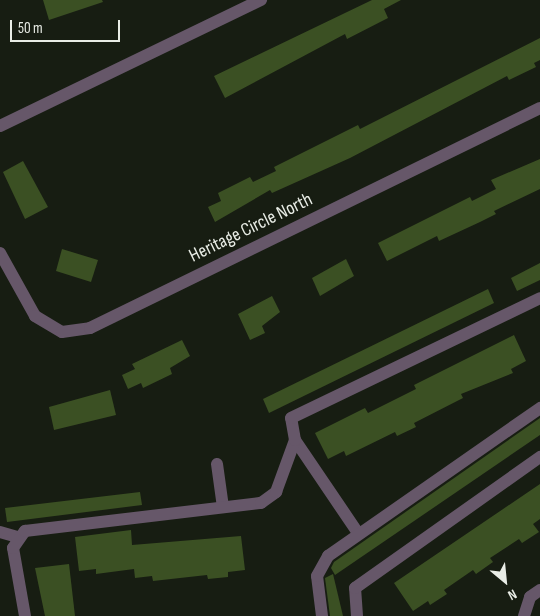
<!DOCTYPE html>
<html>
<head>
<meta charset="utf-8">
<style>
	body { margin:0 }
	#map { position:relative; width:540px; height:616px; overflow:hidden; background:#171d12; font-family:"Sofia Sans Condensed",sans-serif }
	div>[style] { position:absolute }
	.building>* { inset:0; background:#3b5023 }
	.minor>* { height:12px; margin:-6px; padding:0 6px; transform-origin:6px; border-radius:6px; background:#665769 }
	span { translate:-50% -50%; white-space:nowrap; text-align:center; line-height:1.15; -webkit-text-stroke:4px #171d12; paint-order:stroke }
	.street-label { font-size:19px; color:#e9ede6 }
	.north { position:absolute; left:480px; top:556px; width:50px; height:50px; -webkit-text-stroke:4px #171d12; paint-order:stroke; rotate:152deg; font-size:14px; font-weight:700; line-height:20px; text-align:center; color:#e9ede6 }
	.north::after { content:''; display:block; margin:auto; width:18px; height:22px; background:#e9ede6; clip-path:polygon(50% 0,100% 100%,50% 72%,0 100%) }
	.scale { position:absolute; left:10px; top:20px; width:110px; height:22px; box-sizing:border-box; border:2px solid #e9ede6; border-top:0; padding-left:6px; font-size:15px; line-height:18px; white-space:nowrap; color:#e9ede6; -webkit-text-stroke:4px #171d12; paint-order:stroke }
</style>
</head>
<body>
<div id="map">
	<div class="building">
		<div style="clip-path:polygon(43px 0,102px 0,103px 2px,49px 20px)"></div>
		<div style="clip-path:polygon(372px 0,401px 0,384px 9px,388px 18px,347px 39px,345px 34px,225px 98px,214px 76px)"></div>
		<div style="clip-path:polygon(540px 38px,540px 60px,534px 63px,536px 67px,509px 80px,507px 76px,350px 158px,272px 193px,270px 190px,215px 222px,208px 207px,221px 201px,218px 193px,250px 177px,253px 182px,276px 171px,274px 167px,358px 125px,360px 129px)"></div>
		<div style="clip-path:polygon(540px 159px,540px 189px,494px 211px,496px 214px,480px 222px,439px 241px,437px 236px,387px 261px,378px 243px,470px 197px,472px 201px,496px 189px,491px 180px)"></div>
		<div style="clip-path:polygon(23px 161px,48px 207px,25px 219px,3px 172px)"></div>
		<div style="clip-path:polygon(62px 249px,98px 260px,91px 282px,56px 271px)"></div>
		<div style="clip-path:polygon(346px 259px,354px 276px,320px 296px,312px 278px)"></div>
		<div style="clip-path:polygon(540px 263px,540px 280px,517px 291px,511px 278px)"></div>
		<div style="clip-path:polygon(488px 289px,494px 303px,269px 413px,263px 399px)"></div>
		<div style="clip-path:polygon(272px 296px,280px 312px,262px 326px,265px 333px,250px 340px,238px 314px)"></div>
		<div style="clip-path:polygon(514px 335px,526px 361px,511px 369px,513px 373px,461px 394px,463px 398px,414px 423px,416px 427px,397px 436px,395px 432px,346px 456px,344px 451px,328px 459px,315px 433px,365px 408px,368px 413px,416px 389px,414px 385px)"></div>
		<div style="clip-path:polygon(182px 340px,190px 356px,170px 368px,172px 374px,143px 388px,141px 383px,128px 389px,122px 375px,135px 369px,132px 364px)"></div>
		<div style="clip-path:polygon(110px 390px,116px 415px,54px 430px,49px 407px)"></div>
		<div style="clip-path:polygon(540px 418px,540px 435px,335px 575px,331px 568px,334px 562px)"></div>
		<div style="clip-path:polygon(540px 484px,540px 519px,533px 524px,539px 532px,522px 543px,519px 539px,490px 558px,493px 562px,476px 574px,473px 570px,444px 590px,447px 594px,430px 605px,428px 601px,413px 611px,394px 583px)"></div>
		<div style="clip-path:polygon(140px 492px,142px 505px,7px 522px,5px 508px)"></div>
		<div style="clip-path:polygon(131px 530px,132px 545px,241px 536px,245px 570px,228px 572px,228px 577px,208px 579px,207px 575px,153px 581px,152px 576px,135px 578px,134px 569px,96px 574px,96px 569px,79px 571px,75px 537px)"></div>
		<div style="clip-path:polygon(69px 564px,75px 616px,45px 616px,35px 568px)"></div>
		<div style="clip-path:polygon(333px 574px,343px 616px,330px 616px,325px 578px)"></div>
	</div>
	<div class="minor">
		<div style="left:0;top:126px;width:290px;rotate:-25.8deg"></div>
		<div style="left:0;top:253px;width:72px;rotate:60.9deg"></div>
		<div style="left:35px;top:316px;width:31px;rotate:31deg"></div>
		<div style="left:62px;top:332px;width:28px;rotate:-8deg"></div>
		<div style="left:90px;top:328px;width:501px;rotate:-26.05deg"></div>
		<div style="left:295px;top:440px;width:112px;rotate:55.9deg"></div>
		<div style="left:217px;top:464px;width:43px;rotate:82.1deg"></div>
		<div style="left:0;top:532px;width:19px;rotate:16deg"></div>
		<div style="left:25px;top:616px;width:69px;rotate:-100deg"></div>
		<div style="left:13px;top:548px;width:21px;rotate:-55deg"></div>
		<div style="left:25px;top:531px;width:238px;rotate:-6.8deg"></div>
		<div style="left:261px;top:503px;width:19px;rotate:-36deg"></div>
		<div style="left:276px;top:492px;width:55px;rotate:-69.9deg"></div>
		<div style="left:295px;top:440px;width:22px;rotate:-100deg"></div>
		<div style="left:291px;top:418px;width:276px;rotate:-25.7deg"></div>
		<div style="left:322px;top:616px;width:40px;rotate:-97.1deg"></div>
		<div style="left:317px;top:576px;width:23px;rotate:-61deg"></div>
		<div style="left:328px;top:556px;width:259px;rotate:-34.9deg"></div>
		<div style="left:357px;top:616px;width:28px;rotate:-94deg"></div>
		<div style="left:355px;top:588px;width:227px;rotate:-35.3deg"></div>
		<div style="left:524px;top:616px;width:20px;rotate:-72deg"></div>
		<div style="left:530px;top:597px;width:12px;rotate:-35deg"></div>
	</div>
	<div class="street-label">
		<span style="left:251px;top:228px;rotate:-26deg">Heritage Circle North</span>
	</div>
	<div class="north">N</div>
	<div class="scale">50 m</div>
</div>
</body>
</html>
